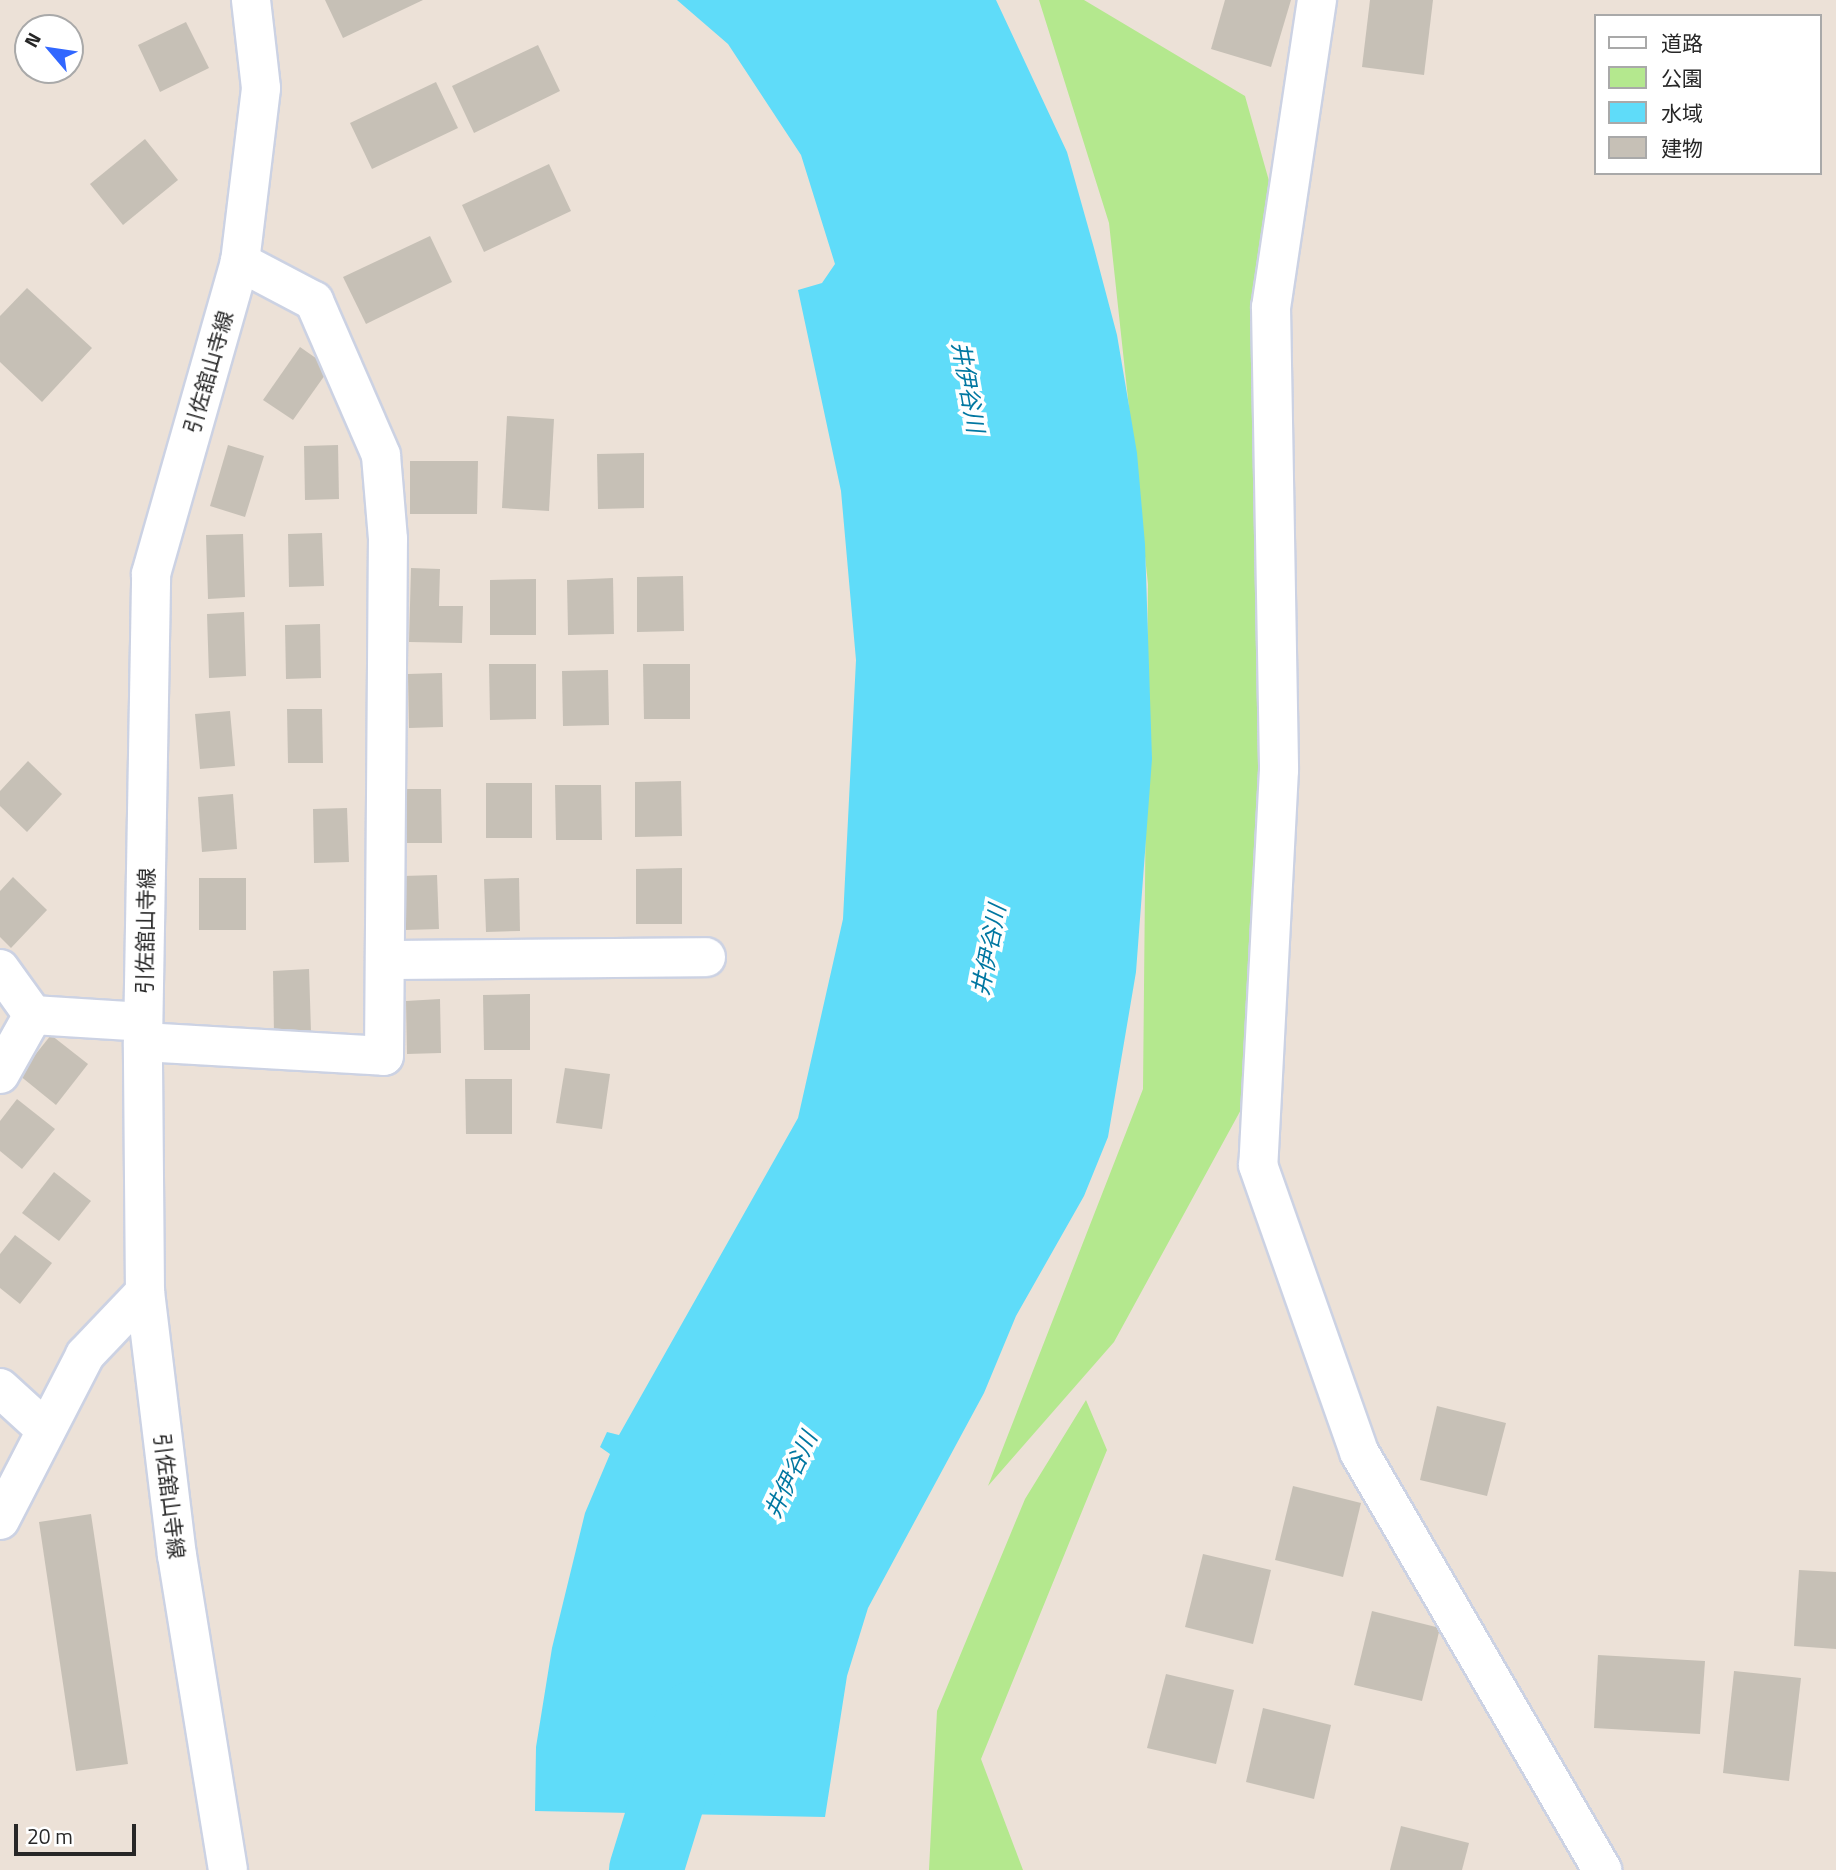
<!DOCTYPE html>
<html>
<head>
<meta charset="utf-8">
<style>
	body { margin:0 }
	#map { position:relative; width:1836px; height:1870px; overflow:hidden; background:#ece1d7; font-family:"Titillium Web","Noto Sans JP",sans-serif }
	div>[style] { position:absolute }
	.green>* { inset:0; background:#b4e88e }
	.water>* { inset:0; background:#5fdcf9 }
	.river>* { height:74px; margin:-37px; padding:0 37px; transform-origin:37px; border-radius:37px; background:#5fdcf9 }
	.building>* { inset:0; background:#c6c0b6 }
	.roads { filter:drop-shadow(2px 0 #ccd2e3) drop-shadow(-2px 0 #ccd2e3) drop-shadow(0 2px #ccd2e3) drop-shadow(0 -2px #ccd2e3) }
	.street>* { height:38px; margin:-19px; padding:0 19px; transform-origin:19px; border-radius:19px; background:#fff }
	.secondary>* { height:38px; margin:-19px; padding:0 19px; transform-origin:19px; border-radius:19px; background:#fff }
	span { translate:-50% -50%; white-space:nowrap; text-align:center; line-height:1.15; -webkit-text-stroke:7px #fff; paint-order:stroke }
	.street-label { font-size:21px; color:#272727 }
	.water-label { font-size:23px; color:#0177a1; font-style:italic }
	.legend { position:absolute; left:1594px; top:14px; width:228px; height:161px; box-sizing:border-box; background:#fff; border:2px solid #a9a9a9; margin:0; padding:9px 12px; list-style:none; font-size:21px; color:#272727 }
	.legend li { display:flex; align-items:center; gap:14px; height:35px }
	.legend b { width:35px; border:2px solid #a9a9a9 }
	.north { position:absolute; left:14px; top:14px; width:70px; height:70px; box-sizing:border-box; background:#fff; border:2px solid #a9a9a9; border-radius:50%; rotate:299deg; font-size:19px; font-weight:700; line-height:28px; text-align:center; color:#272727 }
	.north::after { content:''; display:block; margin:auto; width:24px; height:32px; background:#3167ff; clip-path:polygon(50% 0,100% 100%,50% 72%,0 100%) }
	.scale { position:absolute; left:14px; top:1824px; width:122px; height:32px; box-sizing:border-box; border:4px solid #272727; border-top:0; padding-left:9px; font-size:21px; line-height:24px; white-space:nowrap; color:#272727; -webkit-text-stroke:5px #fff; paint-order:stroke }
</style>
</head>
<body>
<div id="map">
	<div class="green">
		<div style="clip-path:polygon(1039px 0,1084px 0,1245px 96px,1284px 234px,1249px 1095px,1114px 1342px,988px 1486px,1143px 1089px,1148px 584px,1109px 223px)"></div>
		<div style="clip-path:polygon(1086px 1400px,1107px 1450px,981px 1759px,1023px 1870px,929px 1870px,937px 1711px,1025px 1499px)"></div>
	</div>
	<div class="water">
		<div style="clip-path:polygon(677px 0,996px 0,1067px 152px,1094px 248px,1117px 335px,1137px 453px,1145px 544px,1152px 759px,1136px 972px,1108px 1137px,1084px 1196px,1016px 1316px,984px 1393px,868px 1608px,847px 1676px,825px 1817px,535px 1811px,536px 1747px,552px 1648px,585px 1513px,610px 1454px,600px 1447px,607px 1432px,619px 1435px,798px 1118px,843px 919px,856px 660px,841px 491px,798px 290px,822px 283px,835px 264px,801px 155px,728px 44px)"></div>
	</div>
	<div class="river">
		<div style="left:646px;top:1870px;width:159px;rotate:-72.8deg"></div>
	</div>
	<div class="building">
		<div style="clip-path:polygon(325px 0,423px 0,343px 38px)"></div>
		<div style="clip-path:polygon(1225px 0,1291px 0,1271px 67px,1211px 49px)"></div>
		<div style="clip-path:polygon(1370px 0,1433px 0,1424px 75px,1362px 67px)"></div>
		<div style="clip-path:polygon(186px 22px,209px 68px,160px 92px,138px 45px)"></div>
		<div style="clip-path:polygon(538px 45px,560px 91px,474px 133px,452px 86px)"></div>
		<div style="clip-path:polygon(436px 82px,458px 128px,372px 169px,350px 123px)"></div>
		<div style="clip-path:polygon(145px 139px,178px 180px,123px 225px,90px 184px)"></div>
		<div style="clip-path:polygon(549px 164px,571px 211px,484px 252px,462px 205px)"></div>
		<div style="clip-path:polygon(430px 236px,452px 282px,366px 324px,343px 277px)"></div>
		<div style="clip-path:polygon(27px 288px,92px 348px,42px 402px,0 362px,0 316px)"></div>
		<div style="clip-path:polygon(300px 347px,330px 368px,293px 420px,263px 400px)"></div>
		<div style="clip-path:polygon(507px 416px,554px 419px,549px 511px,502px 508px)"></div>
		<div style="clip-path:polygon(228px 445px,264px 456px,245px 517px,210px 506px)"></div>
		<div style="clip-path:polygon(338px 445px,339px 499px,305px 500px,304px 446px)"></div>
		<div style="clip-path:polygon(644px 453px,644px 508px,598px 509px,597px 454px)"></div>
		<div style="clip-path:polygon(410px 461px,478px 461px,477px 514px,410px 514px)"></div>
		<div style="clip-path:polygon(322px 533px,324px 586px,289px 587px,288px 534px)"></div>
		<div style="clip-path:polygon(243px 534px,245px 597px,208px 599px,206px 535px)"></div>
		<div style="clip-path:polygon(411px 568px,440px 569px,439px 606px,463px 606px,462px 643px,409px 642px)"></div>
		<div style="clip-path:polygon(683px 576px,684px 631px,637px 632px,637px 577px)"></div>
		<div style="clip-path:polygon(613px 578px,614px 634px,568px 635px,567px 580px)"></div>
		<div style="clip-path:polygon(536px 579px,536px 635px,490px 635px,490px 580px)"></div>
		<div style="clip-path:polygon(244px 612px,246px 676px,209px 678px,207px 614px)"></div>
		<div style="clip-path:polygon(320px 624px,321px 678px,286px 679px,285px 625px)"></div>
		<div style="clip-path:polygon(489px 664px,536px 664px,536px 719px,490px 720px)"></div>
		<div style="clip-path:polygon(643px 664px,690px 664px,690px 719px,644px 719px)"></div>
		<div style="clip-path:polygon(608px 670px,609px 725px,563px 726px,562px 671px)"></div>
		<div style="clip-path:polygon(442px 673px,443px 727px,409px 728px,408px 674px)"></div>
		<div style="clip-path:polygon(287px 709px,322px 709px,323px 763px,288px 763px)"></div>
		<div style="clip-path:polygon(230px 711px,235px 766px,200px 769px,195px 714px)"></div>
		<div style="clip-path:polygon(28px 761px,62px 794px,27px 832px,0 806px,0 791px)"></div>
		<div style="clip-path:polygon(681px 781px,682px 836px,635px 837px,635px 782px)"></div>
		<div style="clip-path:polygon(486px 783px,532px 783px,532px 838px,486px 838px)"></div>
		<div style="clip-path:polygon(555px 785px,601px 785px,602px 840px,556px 840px)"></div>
		<div style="clip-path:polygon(406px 789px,441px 789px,442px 843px,407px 843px)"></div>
		<div style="clip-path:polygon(233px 794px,237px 849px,202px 852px,198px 797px)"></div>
		<div style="clip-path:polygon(347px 808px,349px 862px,314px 863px,313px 809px)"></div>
		<div style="clip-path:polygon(682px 868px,682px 924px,636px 924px,636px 869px)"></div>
		<div style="clip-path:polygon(437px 875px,439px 929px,405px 930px,403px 876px)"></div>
		<div style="clip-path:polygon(13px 877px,47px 910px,11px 948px,0 937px,0 891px)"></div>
		<div style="clip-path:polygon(199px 878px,246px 878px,246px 930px,199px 930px)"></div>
		<div style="clip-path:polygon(519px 878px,520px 931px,486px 932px,484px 879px)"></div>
		<div style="clip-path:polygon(309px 969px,311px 1033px,274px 1034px,273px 971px)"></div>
		<div style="clip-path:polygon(530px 994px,530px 1050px,484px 1050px,483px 995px)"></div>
		<div style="clip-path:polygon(440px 999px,441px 1053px,407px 1054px,406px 1001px)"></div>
		<div style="clip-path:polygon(51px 1035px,88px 1064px,56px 1105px,19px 1075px)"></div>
		<div style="clip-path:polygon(565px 1068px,610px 1074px,602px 1129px,556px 1123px)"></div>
		<div style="clip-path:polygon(465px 1079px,512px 1079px,512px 1134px,466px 1134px)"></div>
		<div style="clip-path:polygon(17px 1099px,55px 1129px,22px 1169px,0 1151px,0 1121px)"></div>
		<div style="clip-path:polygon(54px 1172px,91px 1201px,59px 1241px,22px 1213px)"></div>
		<div style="clip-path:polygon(15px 1235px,52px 1263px,20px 1304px,0 1288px,0 1254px)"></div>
		<div style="clip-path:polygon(1437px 1406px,1506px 1423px,1487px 1496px,1420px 1480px)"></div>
		<div style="clip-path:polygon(1293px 1486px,1361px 1503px,1343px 1577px,1275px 1560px)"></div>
		<div style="clip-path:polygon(91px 1514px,128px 1764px,76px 1771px,39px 1522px)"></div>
		<div style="clip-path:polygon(1203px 1554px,1271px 1570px,1253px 1644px,1185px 1627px)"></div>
		<div style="clip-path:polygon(1799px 1570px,1836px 1572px,1836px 1649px,1794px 1646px)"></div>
		<div style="clip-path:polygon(1372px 1611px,1440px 1628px,1422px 1701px,1354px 1685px)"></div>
		<div style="clip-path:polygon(1598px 1655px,1705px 1661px,1700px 1734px,1594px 1728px)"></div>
		<div style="clip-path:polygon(1734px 1671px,1801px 1678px,1789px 1781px,1723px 1773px)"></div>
		<div style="clip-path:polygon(1166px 1674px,1234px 1690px,1216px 1764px,1147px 1748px)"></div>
		<div style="clip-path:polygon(1263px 1708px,1331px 1725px,1314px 1799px,1246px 1782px)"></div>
		<div style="clip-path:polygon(1401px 1826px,1469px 1843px,1462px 1870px,1390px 1870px)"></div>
	</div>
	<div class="roads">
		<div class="street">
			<div style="left:1317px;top:0;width:310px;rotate:98.5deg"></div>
			<div style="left:1271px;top:307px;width:463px;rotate:89deg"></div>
			<div style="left:1279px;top:770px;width:396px;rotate:93deg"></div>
			<div style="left:1258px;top:1165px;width:304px;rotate:70.6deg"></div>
			<div style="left:1359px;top:1452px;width:484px;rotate:59.8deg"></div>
			<div style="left:385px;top:960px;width:321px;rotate:-0.5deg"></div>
			<div style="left:0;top:969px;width:57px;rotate:54.3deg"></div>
			<div style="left:143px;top:1042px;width:241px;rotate:3.3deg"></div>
			<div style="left:384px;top:1056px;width:517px;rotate:-89.56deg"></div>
			<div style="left:388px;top:539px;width:84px;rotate:-94.8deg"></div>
			<div style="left:381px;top:455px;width:168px;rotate:-113.5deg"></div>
			<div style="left:314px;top:301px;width:84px;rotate:-152.2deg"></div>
			<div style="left:0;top:1074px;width:68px;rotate:-60.8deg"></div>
			<div style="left:33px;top:1015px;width:110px;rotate:3.6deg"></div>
			<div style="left:0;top:1388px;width:62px;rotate:42.4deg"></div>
			<div style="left:0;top:1520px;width:186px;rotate:-62.7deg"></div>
			<div style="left:85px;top:1355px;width:87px;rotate:-46.4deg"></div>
		</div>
		<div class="secondary">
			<div style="left:228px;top:1870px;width:318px;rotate:-99.2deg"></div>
			<div style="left:177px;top:1556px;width:266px;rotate:-96.9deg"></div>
			<div style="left:145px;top:1292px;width:250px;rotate:-90.5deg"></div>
			<div style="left:143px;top:1042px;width:468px;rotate:-89deg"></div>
			<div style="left:151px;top:574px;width:324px;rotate:-74.1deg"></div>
			<div style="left:240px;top:262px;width:175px;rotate:-83.1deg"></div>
			<div style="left:261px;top:88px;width:89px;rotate:-96.5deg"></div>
		</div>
	</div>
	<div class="street-label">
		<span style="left:208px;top:372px;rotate:-74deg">引佐舘山寺線</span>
		<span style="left:145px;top:931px;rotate:-89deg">引佐舘山寺線</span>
		<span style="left:170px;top:1496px;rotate:83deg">引佐舘山寺線</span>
	</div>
	<div class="water-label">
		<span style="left:968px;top:387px;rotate:80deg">井伊谷川</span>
		<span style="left:989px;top:950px;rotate:-79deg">井伊谷川</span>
		<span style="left:791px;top:1475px;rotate:-65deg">井伊谷川</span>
	</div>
	<ul class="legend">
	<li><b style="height:9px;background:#fff"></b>道路</li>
	<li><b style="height:19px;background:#b4e88e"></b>公園</li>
	<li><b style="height:19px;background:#5fdcf9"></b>水域</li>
	<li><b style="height:19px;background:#c6c0b6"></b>建物</li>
	</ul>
	<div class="north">N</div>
	<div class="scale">20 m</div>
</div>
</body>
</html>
